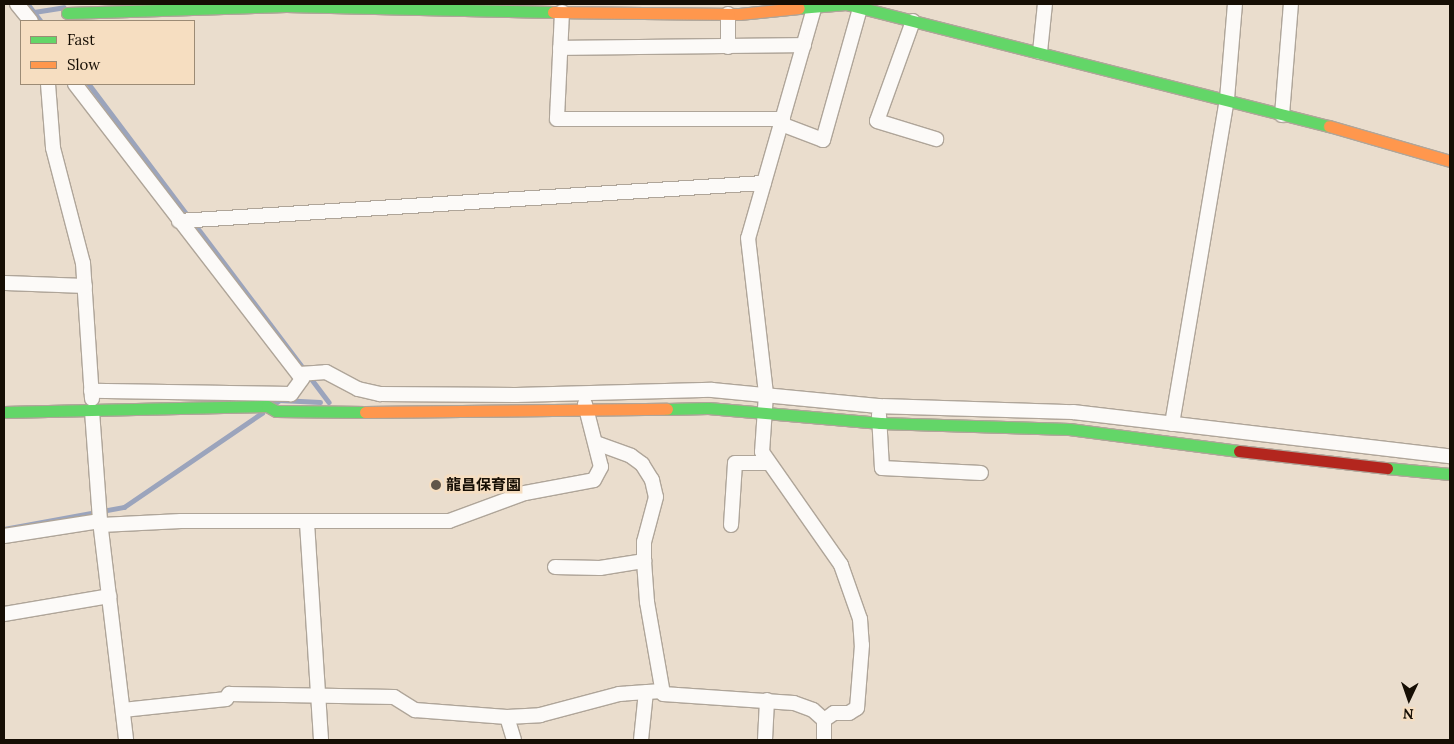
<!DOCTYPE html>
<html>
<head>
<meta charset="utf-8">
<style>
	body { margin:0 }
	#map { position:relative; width:1454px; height:744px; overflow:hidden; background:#eaddcd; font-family:Lora,"Noto Sans JP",serif }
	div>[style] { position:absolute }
	.stream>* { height:4.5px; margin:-2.25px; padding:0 2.25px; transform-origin:2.25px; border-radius:2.25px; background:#9ba4bc }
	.roads { filter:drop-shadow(1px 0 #afa599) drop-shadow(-1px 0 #afa599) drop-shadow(0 1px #afa599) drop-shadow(0 -1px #afa599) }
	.street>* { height:14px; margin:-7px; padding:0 7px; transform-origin:7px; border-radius:7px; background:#fcfaf8 }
	.fast>* { height:11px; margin:-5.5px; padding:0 5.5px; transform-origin:5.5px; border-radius:5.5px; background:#63d668 }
	.slow>* { height:11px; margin:-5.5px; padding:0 5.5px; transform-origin:5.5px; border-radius:5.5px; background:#ff974d }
	.jam>* { height:11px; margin:-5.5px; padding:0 5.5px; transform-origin:5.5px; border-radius:5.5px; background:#b3261e }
	.dots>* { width:14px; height:14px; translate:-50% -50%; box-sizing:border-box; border:2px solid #f6dec1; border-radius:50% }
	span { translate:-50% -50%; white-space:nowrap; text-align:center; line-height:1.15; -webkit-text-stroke:5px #f6dec1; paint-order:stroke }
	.poi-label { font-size:15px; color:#160e04; font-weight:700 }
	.left { translate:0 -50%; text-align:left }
	.frame { position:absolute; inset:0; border:5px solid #160e04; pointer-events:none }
	.legend { position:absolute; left:20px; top:20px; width:175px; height:65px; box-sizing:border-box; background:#f6dec1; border:1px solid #9c8b75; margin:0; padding:6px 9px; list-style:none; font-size:15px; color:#160e04 }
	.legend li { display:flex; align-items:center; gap:10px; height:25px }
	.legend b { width:25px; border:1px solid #9c8b75 }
	.north { position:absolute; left:1384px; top:674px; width:50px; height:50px; -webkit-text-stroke:4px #f6dec1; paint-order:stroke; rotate:183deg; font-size:14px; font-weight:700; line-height:20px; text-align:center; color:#160e04 }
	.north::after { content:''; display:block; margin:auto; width:18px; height:22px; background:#160e04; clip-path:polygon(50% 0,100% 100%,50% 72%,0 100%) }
</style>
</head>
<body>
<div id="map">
	<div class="stream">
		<div style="left:28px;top:4px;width:21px;rotate:53deg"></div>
		<div style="left:34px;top:12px;width:30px;rotate:-9deg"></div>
		<div style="left:89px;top:84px;width:166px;rotate:53.1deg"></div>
		<div style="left:194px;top:223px;width:224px;rotate:53deg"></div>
		<div style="left:274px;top:404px;width:7px;rotate:-34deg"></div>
		<div style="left:280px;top:400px;width:40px;rotate:2.9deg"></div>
		<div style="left:4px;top:529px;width:122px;rotate:-10.4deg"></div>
		<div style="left:124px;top:507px;width:167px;rotate:-34.3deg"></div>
	</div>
	<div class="roads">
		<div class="street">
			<div style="left:17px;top:4px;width:22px;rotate:51deg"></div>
			<div style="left:815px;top:5px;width:242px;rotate:106deg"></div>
			<div style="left:748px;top:238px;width:157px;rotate:83.4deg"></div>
			<div style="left:766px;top:394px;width:58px;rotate:93.9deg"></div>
			<div style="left:762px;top:452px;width:138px;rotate:55deg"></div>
			<div style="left:841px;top:565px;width:57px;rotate:70.6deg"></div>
			<div style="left:860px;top:619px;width:26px;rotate:86deg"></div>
			<div style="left:862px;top:645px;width:63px;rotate:94.5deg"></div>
			<div style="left:857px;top:708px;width:9px;rotate:148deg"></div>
			<div style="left:849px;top:713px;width:15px;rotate:180deg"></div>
			<div style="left:834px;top:713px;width:12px;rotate:145deg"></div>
			<div style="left:824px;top:720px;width:20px;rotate:90deg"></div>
			<div style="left:562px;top:12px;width:107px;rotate:92.7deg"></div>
			<div style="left:557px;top:119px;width:226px"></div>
			<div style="left:913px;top:21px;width:106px;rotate:109.8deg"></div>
			<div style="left:877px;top:121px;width:62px;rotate:17deg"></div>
			<div style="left:728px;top:47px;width:33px;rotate:-90deg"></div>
			<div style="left:560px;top:48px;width:244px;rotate:-0.7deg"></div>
			<div style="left:1040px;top:52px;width:48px;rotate:-84.1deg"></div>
			<div style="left:48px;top:84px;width:64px;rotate:85.5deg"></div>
			<div style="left:53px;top:148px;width:119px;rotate:75.4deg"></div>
			<div style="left:83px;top:263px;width:136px;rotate:86.2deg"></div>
			<div style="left:75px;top:84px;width:372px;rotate:52.4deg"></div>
			<div style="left:302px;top:379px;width:19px;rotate:126deg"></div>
			<div style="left:291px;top:394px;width:200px;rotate:-179.1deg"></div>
			<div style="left:1282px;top:115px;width:111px;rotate:-85.4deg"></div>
			<div style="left:781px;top:124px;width:45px;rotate:20.9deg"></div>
			<div style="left:823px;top:140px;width:137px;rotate:-74.3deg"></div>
			<div style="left:179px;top:221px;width:586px;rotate:-3.72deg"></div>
			<div style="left:4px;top:283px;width:81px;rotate:2.1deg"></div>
			<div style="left:299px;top:374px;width:27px;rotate:-4deg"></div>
			<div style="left:326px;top:372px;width:36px;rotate:28deg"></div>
			<div style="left:358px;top:389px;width:23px;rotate:13deg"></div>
			<div style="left:380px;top:394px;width:136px;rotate:0.4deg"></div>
			<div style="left:516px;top:395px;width:196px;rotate:-1.5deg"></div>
			<div style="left:712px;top:390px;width:167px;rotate:5.5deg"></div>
			<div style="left:878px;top:406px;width:195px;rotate:1.8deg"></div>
			<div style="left:1073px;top:412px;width:380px;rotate:6.7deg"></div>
			<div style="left:92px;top:411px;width:110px;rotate:85.8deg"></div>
			<div style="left:100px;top:521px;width:221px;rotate:83.2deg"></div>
			<div style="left:879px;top:415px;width:53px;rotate:86.8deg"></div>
			<div style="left:882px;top:468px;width:99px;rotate:2.9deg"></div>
			<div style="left:1172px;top:424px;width:330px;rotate:-80.4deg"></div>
			<div style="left:1227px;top:99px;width:95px;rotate:-85.2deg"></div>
			<div style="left:596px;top:443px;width:37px;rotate:20deg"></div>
			<div style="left:631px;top:456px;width:14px;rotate:36deg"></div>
			<div style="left:642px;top:464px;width:19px;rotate:58deg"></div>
			<div style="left:652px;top:480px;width:17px;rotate:77deg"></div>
			<div style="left:656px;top:497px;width:47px;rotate:104.9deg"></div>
			<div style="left:644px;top:542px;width:19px;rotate:90deg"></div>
			<div style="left:644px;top:561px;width:41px;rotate:85.8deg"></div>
			<div style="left:647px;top:602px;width:93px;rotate:80.1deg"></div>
			<div style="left:663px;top:694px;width:131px;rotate:3.9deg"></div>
			<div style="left:794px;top:703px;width:20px;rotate:20deg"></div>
			<div style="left:813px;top:710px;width:15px;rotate:42deg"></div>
			<div style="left:307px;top:523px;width:217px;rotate:86.3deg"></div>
			<div style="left:101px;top:525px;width:80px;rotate:-2.9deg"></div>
			<div style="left:181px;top:521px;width:268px"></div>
			<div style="left:449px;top:521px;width:81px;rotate:-20.2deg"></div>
			<div style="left:525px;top:493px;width:70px;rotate:-10.7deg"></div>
			<div style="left:594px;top:480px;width:15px;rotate:-62deg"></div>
			<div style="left:601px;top:467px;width:65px;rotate:-104.3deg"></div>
			<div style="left:731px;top:525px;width:62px;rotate:-86.3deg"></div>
			<div style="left:735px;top:463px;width:33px"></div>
			<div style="left:4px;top:536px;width:97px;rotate:-8.9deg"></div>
			<div style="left:555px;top:567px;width:45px;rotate:1.3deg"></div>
			<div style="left:600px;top:568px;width:45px;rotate:-9deg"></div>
			<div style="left:4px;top:614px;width:107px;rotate:-9.7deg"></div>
			<div style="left:123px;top:710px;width:104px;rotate:-6.1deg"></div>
			<div style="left:226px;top:699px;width:6px;rotate:-59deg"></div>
			<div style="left:229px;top:694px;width:165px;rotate:1deg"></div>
			<div style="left:394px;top:697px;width:25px;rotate:32deg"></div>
			<div style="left:415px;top:710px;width:92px;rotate:4.4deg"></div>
			<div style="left:507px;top:717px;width:24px;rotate:73deg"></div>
			<div style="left:507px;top:717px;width:33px;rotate:-3deg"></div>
			<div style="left:540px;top:715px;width:82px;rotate:-14.9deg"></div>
			<div style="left:619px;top:694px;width:43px;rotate:-4deg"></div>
			<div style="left:641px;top:740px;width:48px;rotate:-84.1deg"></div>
			<div style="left:765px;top:740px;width:40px;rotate:-87.1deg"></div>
		</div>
		<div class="fast">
			<div style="left:799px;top:8px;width:47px;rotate:-4.9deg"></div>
			<div style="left:846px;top:4px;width:498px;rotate:14.2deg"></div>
			<div style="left:67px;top:13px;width:219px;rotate:-1.8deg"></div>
			<div style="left:286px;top:6px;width:267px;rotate:1.3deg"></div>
			<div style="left:667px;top:409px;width:41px;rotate:-1.4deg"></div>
			<div style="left:708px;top:408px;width:173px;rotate:5deg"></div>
			<div style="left:880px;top:423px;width:189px;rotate:1.8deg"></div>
			<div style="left:1069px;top:429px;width:171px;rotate:7.4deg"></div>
			<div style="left:4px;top:412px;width:263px;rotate:-1.3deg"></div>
			<div style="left:267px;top:406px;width:10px;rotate:29deg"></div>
			<div style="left:276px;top:411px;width:89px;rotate:0.6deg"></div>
			<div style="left:1387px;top:468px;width:63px;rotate:5.4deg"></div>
		</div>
		<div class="slow">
			<div style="left:553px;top:12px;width:186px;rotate:0.6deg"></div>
			<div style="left:739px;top:14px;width:60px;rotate:-5.7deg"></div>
			<div style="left:1329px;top:126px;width:126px;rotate:16.1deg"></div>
			<div style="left:365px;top:412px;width:302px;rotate:-0.6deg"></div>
		</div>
		<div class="jam">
			<div style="left:1239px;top:451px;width:149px;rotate:6.6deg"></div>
		</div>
	</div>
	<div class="dots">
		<div style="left:436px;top:485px;background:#60564a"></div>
	</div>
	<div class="poi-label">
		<span class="left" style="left:446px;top:485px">龍昌保育園</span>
	</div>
	<div class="frame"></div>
	<ul class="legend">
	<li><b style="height:6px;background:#63d668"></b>Fast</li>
	<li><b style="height:6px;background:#ff974d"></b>Slow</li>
	</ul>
	<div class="north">N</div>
</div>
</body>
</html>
